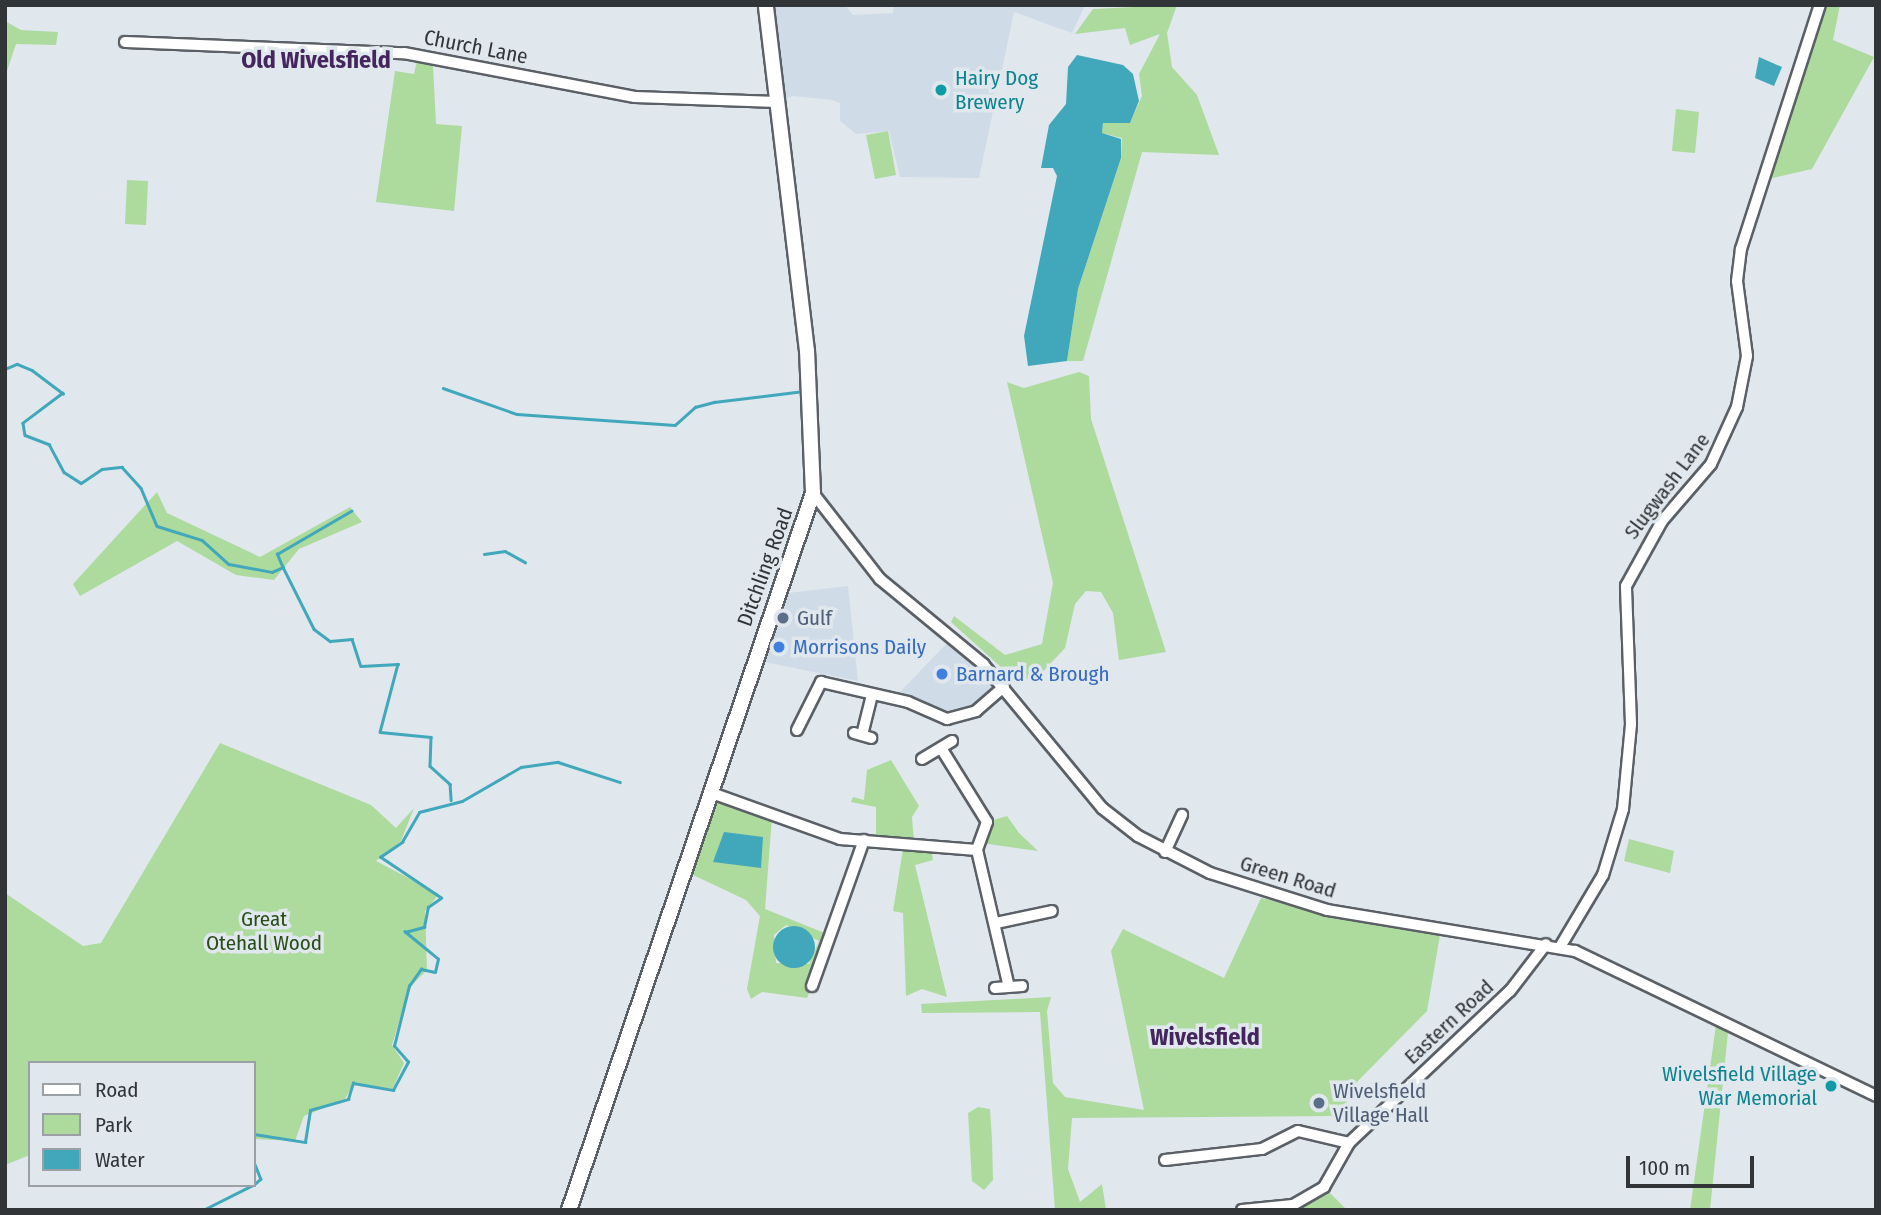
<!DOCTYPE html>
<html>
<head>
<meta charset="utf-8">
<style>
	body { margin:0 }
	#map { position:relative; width:1881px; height:1215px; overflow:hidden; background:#e0e7ed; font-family:"Fira Sans Condensed",sans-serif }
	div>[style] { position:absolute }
	.built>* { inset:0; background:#cfdce7 }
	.green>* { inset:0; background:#adda9d }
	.water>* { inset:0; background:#41a8bb }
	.round { border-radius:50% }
	.stream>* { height:2.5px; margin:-1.25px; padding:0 1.25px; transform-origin:1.25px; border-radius:1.25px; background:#41a8bb }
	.roads { filter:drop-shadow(2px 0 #5a6066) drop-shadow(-2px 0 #5a6066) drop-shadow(0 2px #5a6066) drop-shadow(0 -2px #5a6066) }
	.minor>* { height:10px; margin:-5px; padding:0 5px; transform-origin:5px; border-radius:5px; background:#fff }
	.major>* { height:14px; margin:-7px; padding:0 7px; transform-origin:7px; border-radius:7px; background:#fff }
	.dots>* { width:19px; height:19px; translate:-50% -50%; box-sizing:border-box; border:4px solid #e0e7ed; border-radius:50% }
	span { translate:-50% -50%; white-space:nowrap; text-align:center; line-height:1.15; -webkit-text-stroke:7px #e0e7ed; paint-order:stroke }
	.street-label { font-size:21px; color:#323537 }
	.culture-label { font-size:21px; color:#0d838f }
	.left { translate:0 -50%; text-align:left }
	.right { translate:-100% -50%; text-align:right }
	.service-label { font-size:21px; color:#4e5e75 }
	.shop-label { font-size:21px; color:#366cbe }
	.park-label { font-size:21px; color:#284d18 }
	.quarter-label { font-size:24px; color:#45255d; font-weight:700 }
	.frame { position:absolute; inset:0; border:7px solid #323537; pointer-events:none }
	.legend { position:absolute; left:28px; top:1061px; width:228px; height:126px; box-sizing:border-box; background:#e0e7ed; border:2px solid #9aa0a4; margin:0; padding:9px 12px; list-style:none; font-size:21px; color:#323537 }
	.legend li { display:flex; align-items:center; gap:14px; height:35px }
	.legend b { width:35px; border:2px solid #9aa0a4 }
	.scale { position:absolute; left:1626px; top:1156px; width:128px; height:32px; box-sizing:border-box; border:4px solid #323537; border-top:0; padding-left:9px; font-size:21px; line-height:24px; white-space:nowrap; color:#323537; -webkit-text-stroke:5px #e0e7ed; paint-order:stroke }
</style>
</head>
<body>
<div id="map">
	<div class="built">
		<div style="clip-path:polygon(770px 5px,845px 5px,853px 15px,893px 13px,894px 5px,1085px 5px,1072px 33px,1014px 12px,979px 178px,972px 178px,900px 177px,889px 131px,856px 134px,840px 121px,840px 103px,832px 100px,793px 96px,777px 102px)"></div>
		<div style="clip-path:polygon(848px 586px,858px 681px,760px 661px,788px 593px)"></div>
		<div style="clip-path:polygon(950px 640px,996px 685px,971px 710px,951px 713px,900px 692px)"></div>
	</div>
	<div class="green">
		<div style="clip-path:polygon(1177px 5px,1167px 33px,1172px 67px,1197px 95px,1219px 155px,1142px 152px,1083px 361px,1067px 361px,1078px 289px,1121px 158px,1122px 138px,1102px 133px,1103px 122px,1130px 123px,1142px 96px,1139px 74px,1160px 34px,1130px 45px,1125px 28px,1075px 34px,1093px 9px)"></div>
		<div style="clip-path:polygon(1818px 5px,1840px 5px,1833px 40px,1874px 57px,1812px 169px,1768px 179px)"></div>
		<div style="clip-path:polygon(5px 21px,21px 30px,58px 32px,56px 45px,16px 44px,5px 77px)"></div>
		<div style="clip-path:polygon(417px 60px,433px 66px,436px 124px,462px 126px,454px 211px,376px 202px,395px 71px,414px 74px)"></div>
		<div style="clip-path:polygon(1676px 109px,1699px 112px,1695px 153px,1672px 151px)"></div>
		<div style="clip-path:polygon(888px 131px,896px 175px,875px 179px,866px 135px)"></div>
		<div style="clip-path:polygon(127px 180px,148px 181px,146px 225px,125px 224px)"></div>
		<div style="clip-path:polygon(1079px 372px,1089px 376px,1091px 419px,1166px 652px,1119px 660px,1113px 613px,1101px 592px,1086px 591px,1075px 604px,1065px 648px,1036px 679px,1013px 678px,951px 622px,954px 616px,1005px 655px,1042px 644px,1053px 583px,1007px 382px,1024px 388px)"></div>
		<div style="clip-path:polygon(157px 492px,167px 513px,260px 557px,350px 507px,362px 522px,299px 549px,274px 580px,236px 575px,177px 541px,80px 596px,73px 584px)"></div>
		<div style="clip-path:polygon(220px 743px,371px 805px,396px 828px,414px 808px,401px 841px,376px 861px,439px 894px,425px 911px,427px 970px,409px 988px,392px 1045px,404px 1063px,392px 1090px,353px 1084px,345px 1099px,304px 1116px,295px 1141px,254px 1139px,254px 1063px,30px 1063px,30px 1155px,5px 1165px,5px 893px,83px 946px,101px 943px)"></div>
		<div style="clip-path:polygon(891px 760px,919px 806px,912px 817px,914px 843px,930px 844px,933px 860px,915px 865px,947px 997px,922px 989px,906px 996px,903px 913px,893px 911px,904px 843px,876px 841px,876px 807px,851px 802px,853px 797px,864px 800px,867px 770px)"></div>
		<div style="clip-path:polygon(evenodd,718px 795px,772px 817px,765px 909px,832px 936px,807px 998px,762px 992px,751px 999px,747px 989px,760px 916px,746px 900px,691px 874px,718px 795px,786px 925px,819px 941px,809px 964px,776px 963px,774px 935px,786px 925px)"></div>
		<div style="clip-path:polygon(1007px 816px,1019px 833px,1038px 851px,981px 843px,987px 822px)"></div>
		<div style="clip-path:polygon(1629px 839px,1674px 851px,1670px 873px,1624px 861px)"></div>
		<div style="clip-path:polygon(1261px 898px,1440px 935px,1427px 1011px,1346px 1093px,1347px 1111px,1335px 1116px,1072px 1118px,1068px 1169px,1080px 1202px,1102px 1184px,1106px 1210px,1055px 1210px,1040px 1012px,922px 1013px,921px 1004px,1051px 997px,1047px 1011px,1053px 1083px,1065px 1097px,1144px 1110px,1111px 951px,1123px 929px,1224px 978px)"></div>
		<div style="clip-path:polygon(1716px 1025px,1728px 1032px,1710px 1210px,1690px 1210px)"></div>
		<div style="clip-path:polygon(978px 1107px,990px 1109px,992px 1140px,993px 1180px,984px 1190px,972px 1181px,968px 1113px)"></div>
		<div style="clip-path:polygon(1324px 1187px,1347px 1210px,1242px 1210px,1293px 1205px)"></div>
	</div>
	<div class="water">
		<div style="clip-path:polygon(1077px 55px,1123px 65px,1133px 74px,1139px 101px,1130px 123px,1103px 123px,1102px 133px,1121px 139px,1121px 158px,1078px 289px,1067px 361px,1028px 366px,1024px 336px,1057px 176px,1053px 168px,1041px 168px,1049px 125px,1066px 104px,1068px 67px)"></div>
		<div style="clip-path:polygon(1759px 57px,1782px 67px,1774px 86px,1755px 78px)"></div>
		<div style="clip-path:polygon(724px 832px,763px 837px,761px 868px,713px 862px)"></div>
		<div class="round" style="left:773px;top:926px;width:42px;height:42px"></div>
	</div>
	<div class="stream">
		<div style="left:5px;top:369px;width:13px;rotate:-23deg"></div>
		<div style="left:17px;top:364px;width:16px;rotate:22deg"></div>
		<div style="left:32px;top:370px;width:39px;rotate:37deg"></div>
		<div style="left:63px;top:393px;width:50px;rotate:143.1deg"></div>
		<div style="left:23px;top:423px;width:12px;rotate:81deg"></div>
		<div style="left:25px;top:435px;width:26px;rotate:21deg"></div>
		<div style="left:49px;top:444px;width:32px;rotate:62deg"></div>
		<div style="left:64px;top:472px;width:20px;rotate:33deg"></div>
		<div style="left:81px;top:483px;width:25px;rotate:-34deg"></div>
		<div style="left:102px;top:469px;width:20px;rotate:-6deg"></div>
		<div style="left:122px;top:467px;width:28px;rotate:48deg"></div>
		<div style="left:141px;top:488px;width:41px;rotate:67.2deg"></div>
		<div style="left:157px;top:526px;width:47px;rotate:17.3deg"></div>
		<div style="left:202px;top:540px;width:36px;rotate:42deg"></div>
		<div style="left:229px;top:564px;width:44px;rotate:10.5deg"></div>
		<div style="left:272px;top:572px;width:12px;rotate:-24deg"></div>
		<div style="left:283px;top:567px;width:69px;rotate:63.4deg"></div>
		<div style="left:314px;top:629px;width:20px;rotate:37deg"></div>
		<div style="left:330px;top:641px;width:22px;rotate:-5deg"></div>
		<div style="left:352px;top:639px;width:28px;rotate:72deg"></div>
		<div style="left:361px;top:666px;width:37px;rotate:-3deg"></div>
		<div style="left:398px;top:664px;width:70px;rotate:104.8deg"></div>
		<div style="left:380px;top:732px;width:51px;rotate:5.6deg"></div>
		<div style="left:431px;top:737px;width:29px;rotate:92deg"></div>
		<div style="left:430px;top:766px;width:27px;rotate:42deg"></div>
		<div style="left:450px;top:784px;width:16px;rotate:86deg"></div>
		<div style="left:443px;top:388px;width:78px;rotate:19.4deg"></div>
		<div style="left:517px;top:414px;width:158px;rotate:4deg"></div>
		<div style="left:675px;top:425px;width:27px;rotate:-42deg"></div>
		<div style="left:695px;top:407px;width:20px;rotate:-15deg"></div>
		<div style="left:714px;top:402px;width:84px;rotate:-6.9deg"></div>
		<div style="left:484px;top:554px;width:21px;rotate:-8deg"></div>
		<div style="left:505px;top:551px;width:23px;rotate:29deg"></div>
		<div style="left:282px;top:566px;width:13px;rotate:-113deg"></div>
		<div style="left:277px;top:554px;width:86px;rotate:-30.2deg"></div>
		<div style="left:254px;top:1134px;width:52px;rotate:8.9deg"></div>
		<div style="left:305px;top:1142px;width:32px;rotate:-81deg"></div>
		<div style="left:310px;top:1110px;width:40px;rotate:-16deg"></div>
		<div style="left:348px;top:1099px;width:17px;rotate:-73deg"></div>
		<div style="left:353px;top:1083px;width:41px;rotate:9.9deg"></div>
		<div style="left:393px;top:1090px;width:32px;rotate:-62deg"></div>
		<div style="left:408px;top:1062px;width:21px;rotate:-131deg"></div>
		<div style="left:394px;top:1046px;width:62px;rotate:-76deg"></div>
		<div style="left:409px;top:986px;width:21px;rotate:-55deg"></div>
		<div style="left:421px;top:969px;width:14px;rotate:12deg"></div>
		<div style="left:435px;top:972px;width:13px;rotate:-77deg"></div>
		<div style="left:438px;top:959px;width:43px;rotate:-140.7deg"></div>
		<div style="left:405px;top:932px;width:20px;rotate:-15deg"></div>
		<div style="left:424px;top:927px;width:20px;rotate:-79deg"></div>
		<div style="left:428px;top:907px;width:16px;rotate:-35deg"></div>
		<div style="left:441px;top:898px;width:73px;rotate:-146.1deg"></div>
		<div style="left:380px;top:857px;width:27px;rotate:-34deg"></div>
		<div style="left:402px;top:842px;width:34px;rotate:-60deg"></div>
		<div style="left:419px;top:812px;width:44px;rotate:-14.3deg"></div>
		<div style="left:462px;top:801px;width:68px;rotate:-30deg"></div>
		<div style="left:521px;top:767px;width:37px;rotate:-8deg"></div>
		<div style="left:558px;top:762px;width:65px;rotate:17.9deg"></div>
		<div style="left:254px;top:1162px;width:18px;rotate:68deg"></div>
		<div style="left:261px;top:1179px;width:9px;rotate:139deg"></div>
		<div style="left:203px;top:1210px;width:56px;rotate:-26.6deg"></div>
	</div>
	<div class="roads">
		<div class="minor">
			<div style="left:125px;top:42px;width:279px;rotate:2.3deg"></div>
			<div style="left:404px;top:53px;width:235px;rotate:10.8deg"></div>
			<div style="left:635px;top:97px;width:142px;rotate:2deg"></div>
			<div style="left:813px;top:493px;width:109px;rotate:52.1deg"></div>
			<div style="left:880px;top:579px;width:134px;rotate:39.5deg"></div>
			<div style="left:983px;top:664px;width:187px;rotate:50.4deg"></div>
			<div style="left:1102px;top:808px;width:46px;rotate:37.9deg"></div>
			<div style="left:1138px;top:836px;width:81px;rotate:27.2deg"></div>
			<div style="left:1210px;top:873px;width:123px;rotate:17.5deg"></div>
			<div style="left:1327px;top:910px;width:251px;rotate:9.4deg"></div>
			<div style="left:1575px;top:951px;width:334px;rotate:25.7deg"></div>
			<div style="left:797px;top:730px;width:54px;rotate:-63.4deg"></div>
			<div style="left:821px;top:682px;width:89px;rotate:12.9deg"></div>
			<div style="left:908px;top:702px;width:43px;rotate:23.6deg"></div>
			<div style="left:947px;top:719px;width:30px;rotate:-15deg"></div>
			<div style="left:976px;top:711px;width:37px;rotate:-41deg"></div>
			<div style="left:854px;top:733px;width:18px;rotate:16deg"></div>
			<div style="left:862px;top:735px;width:38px;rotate:-76deg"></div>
			<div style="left:941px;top:748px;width:87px;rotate:58.1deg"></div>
			<div style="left:987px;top:822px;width:30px;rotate:110deg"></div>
			<div style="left:977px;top:850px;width:137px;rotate:76.9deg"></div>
			<div style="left:922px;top:759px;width:35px;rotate:-31deg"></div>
			<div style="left:709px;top:792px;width:139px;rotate:19.7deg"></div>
			<div style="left:840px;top:839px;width:137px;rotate:4.6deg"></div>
			<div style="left:1165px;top:852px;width:41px;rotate:-65.3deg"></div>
			<div style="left:996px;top:923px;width:57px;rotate:-12.1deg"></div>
			<div style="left:1560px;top:947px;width:84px;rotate:-59.2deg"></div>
			<div style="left:1603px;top:875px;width:69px;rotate:-73.1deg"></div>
			<div style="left:1623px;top:809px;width:85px;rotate:-84.6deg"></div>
			<div style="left:1631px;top:724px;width:138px;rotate:-92.1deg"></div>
			<div style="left:1626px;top:586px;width:74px;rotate:-61deg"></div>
			<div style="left:1662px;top:521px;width:75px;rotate:-49.3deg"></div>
			<div style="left:1711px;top:464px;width:63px;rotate:-65.5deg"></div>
			<div style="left:1737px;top:407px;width:52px;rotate:-78.9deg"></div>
			<div style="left:1747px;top:356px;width:76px;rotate:-97.6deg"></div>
			<div style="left:1737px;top:281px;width:32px;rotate:-83deg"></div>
			<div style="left:1741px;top:249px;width:256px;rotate:-72.1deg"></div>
			<div style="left:812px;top:986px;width:155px;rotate:-70.4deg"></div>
			<div style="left:995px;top:988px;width:27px;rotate:-4deg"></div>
			<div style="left:1165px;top:1160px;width:98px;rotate:-6.5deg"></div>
			<div style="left:1262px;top:1149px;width:40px;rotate:-26.6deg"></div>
			<div style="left:1298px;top:1131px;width:52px;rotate:13.2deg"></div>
			<div style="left:1242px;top:1210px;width:51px;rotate:-5.6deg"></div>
			<div style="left:1293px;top:1205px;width:36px;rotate:-30deg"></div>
			<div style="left:1324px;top:1187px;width:51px;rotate:-60.4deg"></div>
			<div style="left:1349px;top:1143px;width:221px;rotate:-43.4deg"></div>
			<div style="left:1510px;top:991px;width:59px;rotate:-52.5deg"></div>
		</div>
		<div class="major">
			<div style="left:569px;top:1210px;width:757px;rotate:-71.21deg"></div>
			<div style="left:813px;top:493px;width:142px;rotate:-92.4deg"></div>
			<div style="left:807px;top:351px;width:348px;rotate:-96.8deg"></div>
		</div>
	</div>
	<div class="dots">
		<div style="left:941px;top:90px;background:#0f9aa8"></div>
		<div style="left:783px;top:618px;background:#5c6f8a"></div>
		<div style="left:779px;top:647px;background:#3f7fe0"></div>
		<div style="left:942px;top:674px;background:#3f7fe0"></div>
		<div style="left:1831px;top:1086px;background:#0f9aa8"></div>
		<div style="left:1319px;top:1103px;background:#5c6f8a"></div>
	</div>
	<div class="street-label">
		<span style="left:476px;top:47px;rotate:11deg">Church Lane</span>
		<span style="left:1667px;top:486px;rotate:-53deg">Slugwash Lane</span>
		<span style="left:765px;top:567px;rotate:-70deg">Ditchling Road</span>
		<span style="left:1288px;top:877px;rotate:17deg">Green Road</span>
		<span style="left:1449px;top:1022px;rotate:-43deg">Eastern Road</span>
	</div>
	<div class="culture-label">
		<span class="left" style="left:955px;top:90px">Hairy Dog<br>Brewery</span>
		<span class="right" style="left:1817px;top:1086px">Wivelsfield Village<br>War Memorial</span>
	</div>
	<div class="service-label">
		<span class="left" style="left:797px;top:618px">Gulf</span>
		<span class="left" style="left:1333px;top:1103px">Wivelsfield<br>Village Hall</span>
	</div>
	<div class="shop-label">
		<span class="left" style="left:793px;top:647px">Morrisons Daily</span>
		<span class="left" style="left:956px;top:674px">Barnard &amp; Brough</span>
	</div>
	<div class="park-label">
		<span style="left:264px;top:931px">Great<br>Otehall Wood</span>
	</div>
	<div class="quarter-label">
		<span style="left:316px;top:61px">Old Wivelsfield</span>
		<span style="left:1205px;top:1038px">Wivelsfield</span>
	</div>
	<div class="frame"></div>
	<ul class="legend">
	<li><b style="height:9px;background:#fff"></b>Road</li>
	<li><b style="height:19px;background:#adda9d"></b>Park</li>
	<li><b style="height:19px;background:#41a8bb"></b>Water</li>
	</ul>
	<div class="scale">100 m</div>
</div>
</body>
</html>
